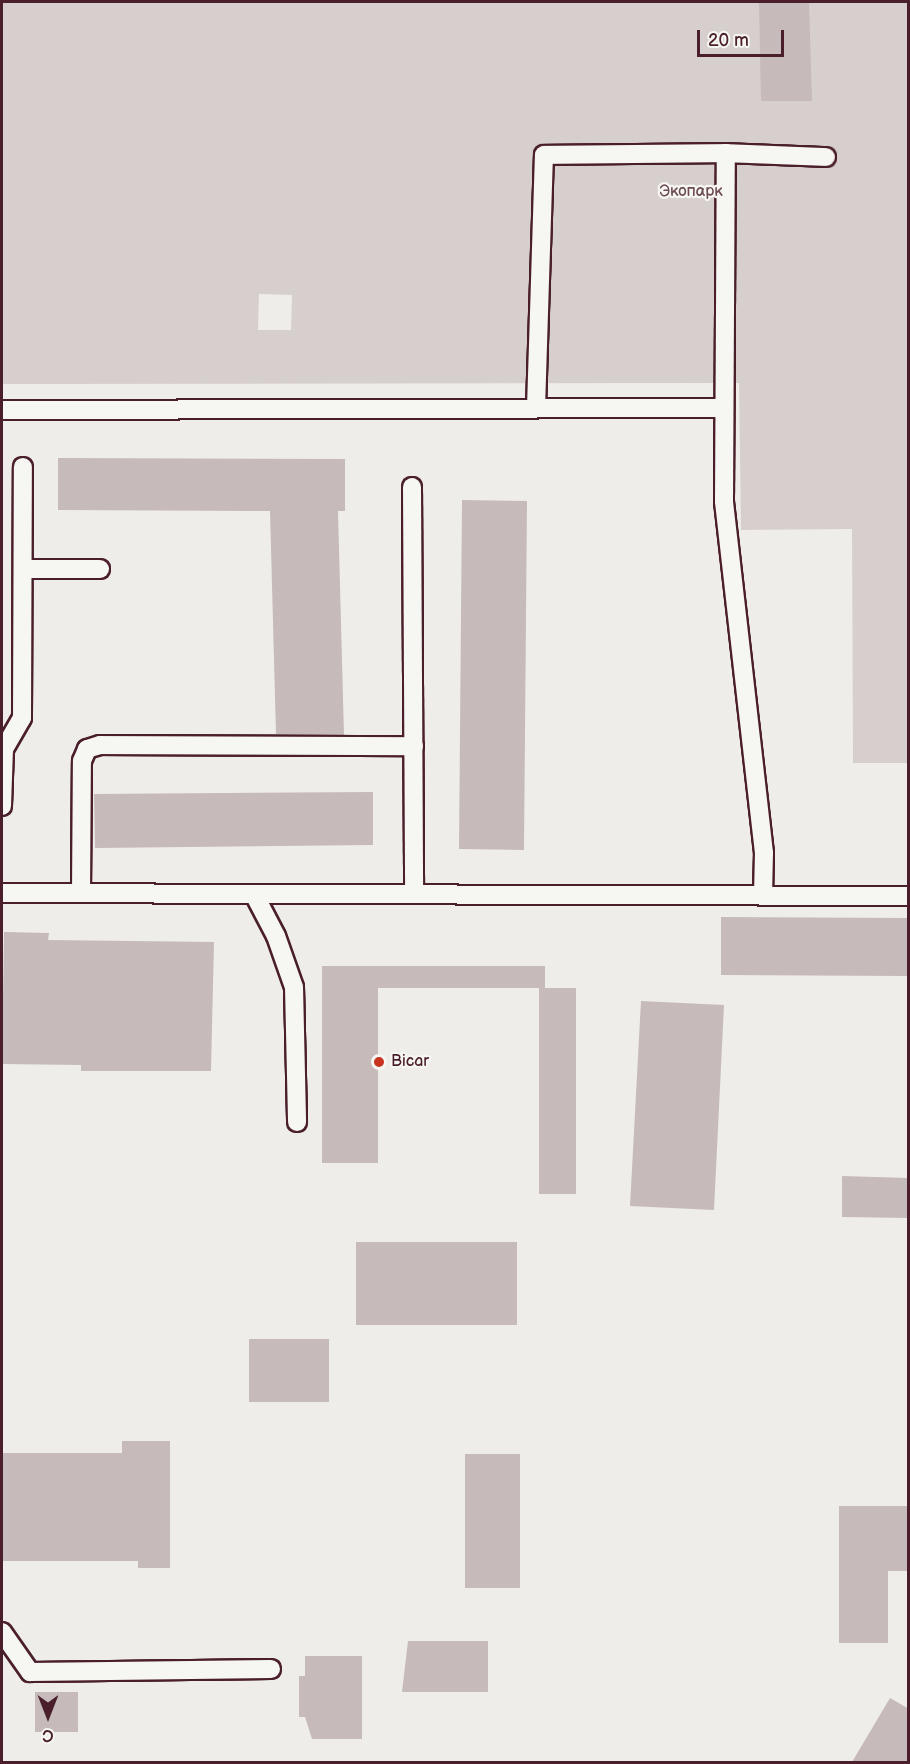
<!DOCTYPE html>
<html>
<head>
<meta charset="utf-8">
<style>
	body { margin:0 }
	#map { position:relative; width:910px; height:1764px; overflow:hidden; background:#efedea; font-family:"Balsamiq Sans",sans-serif }
	div>[style] { position:absolute }
	.green>* { inset:0; background:#d7cfce }
	.building>* { inset:0; background:#c6babb }
	.roads { filter:drop-shadow(2px 0 #4a1f2b) drop-shadow(-2px 0 #4a1f2b) drop-shadow(0 2px #4a1f2b) drop-shadow(0 -2px #4a1f2b) }
	.lane>* { height:18px; margin:-9px; padding:0 9px; transform-origin:9px; border-radius:9px; background:#f6f6f2 }
	.dots>* { width:16px; height:16px; translate:-50% -50%; box-sizing:border-box; border:3px solid #f6f6f2; border-radius:50% }
	span { translate:-50% -50%; white-space:nowrap; text-align:center; line-height:1.15; -webkit-text-stroke:4.5px #f6f6f2; paint-order:stroke }
	.park-label { font-size:16px; color:#6d4b54 }
	.poi-label { font-size:16px; color:#4a1f2b }
	.left { translate:0 -50%; text-align:left }
	.frame { position:absolute; inset:0; border:3px solid #4a1f2b; pointer-events:none }
	.north { position:absolute; left:18px; top:1686px; width:60px; height:60px; -webkit-text-stroke:4px #f6f6f2; paint-order:stroke; rotate:180deg; font-size:16px; font-weight:700; line-height:24px; text-align:center; color:#4a1f2b }
	.north::after { content:''; display:block; margin:auto; width:21px; height:27px; background:#4a1f2b; clip-path:polygon(50% 0,100% 100%,50% 72%,0 100%) }
	.scale { position:absolute; left:697px; top:30px; width:87px; height:27px; box-sizing:border-box; border:3px solid #4a1f2b; border-top:0; padding-left:8px; font-size:18px; line-height:21px; white-space:nowrap; color:#4a1f2b; -webkit-text-stroke:4px #f6f6f2; paint-order:stroke }
</style>
</head>
<body>
<div id="map">
	<div class="green">
		<div style="clip-path:polygon(evenodd,2px 2px,908px 2px,908px 763px,853px 763px,852px 529px,741px 530px,739px 383px,2px 384px,2px 2px,259px 294px,292px 295px,291px 330px,258px 330px,259px 294px)"></div>
	</div>
	<div class="building">
		<div style="clip-path:polygon(759px 2px,809px 2px,812px 101px,761px 101px)"></div>
		<div style="clip-path:polygon(58px 458px,345px 459px,345px 511px,338px 511px,344px 735px,276px 734px,270px 511px,58px 510px)"></div>
		<div style="clip-path:polygon(462px 500px,527px 501px,524px 850px,459px 849px)"></div>
		<div style="clip-path:polygon(373px 792px,373px 845px,95px 848px,94px 794px)"></div>
		<div style="clip-path:polygon(721px 917px,909px 918px,909px 976px,721px 975px)"></div>
		<div style="clip-path:polygon(4px 932px,49px 933px,48px 940px,214px 942px,211px 1071px,81px 1071px,81px 1065px,2px 1064px)"></div>
		<div style="clip-path:polygon(322px 966px,545px 966px,545px 988px,576px 988px,576px 1194px,539px 1194px,539px 988px,378px 988px,378px 1163px,322px 1163px)"></div>
		<div style="clip-path:polygon(641px 1001px,724px 1005px,714px 1210px,630px 1206px)"></div>
		<div style="clip-path:polygon(842px 1176px,909px 1178px,909px 1218px,842px 1217px)"></div>
		<div style="clip-path:polygon(356px 1242px,517px 1242px,517px 1325px,356px 1325px)"></div>
		<div style="clip-path:polygon(249px 1339px,329px 1339px,329px 1402px,249px 1402px)"></div>
		<div style="clip-path:polygon(122px 1441px,170px 1441px,170px 1568px,138px 1568px,138px 1561px,2px 1561px,2px 1453px,122px 1453px)"></div>
		<div style="clip-path:polygon(465px 1454px,520px 1454px,520px 1588px,465px 1588px)"></div>
		<div style="clip-path:polygon(839px 1506px,909px 1506px,909px 1571px,888px 1571px,888px 1643px,839px 1643px)"></div>
		<div style="clip-path:polygon(408px 1641px,488px 1641px,488px 1692px,402px 1692px)"></div>
		<div style="clip-path:polygon(305px 1656px,362px 1656px,362px 1739px,312px 1739px,305px 1717px,299px 1717px,299px 1676px,305px 1676px)"></div>
		<div style="clip-path:polygon(35px 1692px,78px 1692px,78px 1732px,35px 1732px)"></div>
		<div style="clip-path:polygon(890px 1698px,909px 1709px,909px 1762px,852px 1762px)"></div>
	</div>
	<div class="roads">
		<div class="lane">
			<div style="left:536px;top:408px;width:253px;rotate:-88.2deg"></div>
			<div style="left:544px;top:155px;width:182px;rotate:-0.6deg"></div>
			<div style="left:2px;top:410px;width:720px;rotate:-0.16deg"></div>
			<div style="left:412px;top:487px;width:407px;rotate:89.7deg"></div>
			<div style="left:23px;top:569px;width:77px"></div>
			<div style="left:2px;top:806px;width:57px;rotate:-88deg"></div>
			<div style="left:4px;top:749px;width:36px;rotate:-60deg"></div>
			<div style="left:22px;top:718px;width:251px;rotate:-89.8deg"></div>
			<div style="left:2px;top:893px;width:906px;rotate:0.19deg"></div>
			<div style="left:81px;top:893px;width:132px;rotate:-89.6deg"></div>
			<div style="left:82px;top:761px;width:13px;rotate:-67deg"></div>
			<div style="left:87px;top:749px;width:14px;rotate:-17deg"></div>
			<div style="left:100px;top:745px;width:314px;rotate:0.2deg"></div>
			<div style="left:254px;top:894px;width:47px;rotate:62.4deg"></div>
			<div style="left:276px;top:936px;width:54px;rotate:70.6deg"></div>
			<div style="left:294px;top:987px;width:135px;rotate:88.7deg"></div>
			<div style="left:763px;top:896px;width:43px;rotate:-88.7deg"></div>
			<div style="left:764px;top:853px;width:354px;rotate:-96.5deg"></div>
			<div style="left:724px;top:501px;width:348px;rotate:-89.7deg"></div>
			<div style="left:726px;top:153px;width:100px;rotate:2.3deg"></div>
			<div style="left:2px;top:1632px;width:49px;rotate:55deg"></div>
			<div style="left:30px;top:1672px;width:241px;rotate:-0.7deg"></div>
		</div>
	</div>
	<div class="dots">
		<div style="left:379px;top:1062px;background:#c8321e"></div>
	</div>
	<div class="park-label">
		<span style="left:691px;top:192px">Экопарк</span>
	</div>
	<div class="poi-label">
		<span class="left" style="left:391px;top:1062px">Bicar</span>
	</div>
	<div class="frame"></div>
	<div class="north">С</div>
	<div class="scale">20 m</div>
</div>
</body>
</html>
